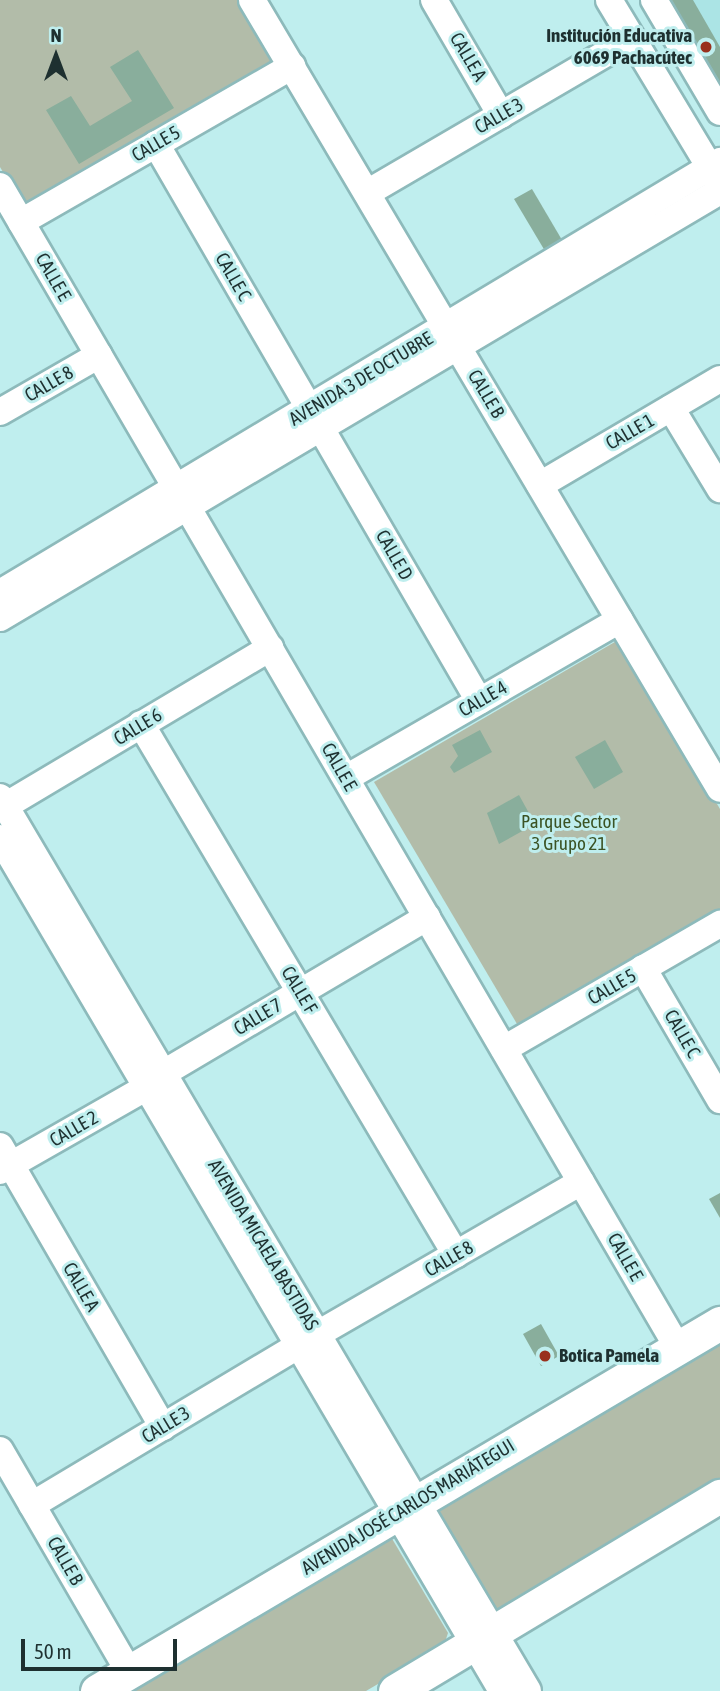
<!DOCTYPE html>
<html>
<head>
<meta charset="utf-8">
<style>
	body { margin:0 }
	#map { position:relative; width:720px; height:1691px; overflow:hidden; background:#bfeeee; font-family:"Asap Condensed",sans-serif }
	div>[style] { position:absolute }
	.built>* { inset:0; background:#abe4e5 }
	.green>* { inset:0; background:#b2bca9 }
	.building>* { inset:0; background:#89ae9c }
	.roads { filter:drop-shadow(2px 0 #8dbabb) drop-shadow(-2px 0 #8dbabb) drop-shadow(0 2px #8dbabb) drop-shadow(0 -2px #8dbabb) }
	.minor>* { height:26px; margin:-13px; padding:0 13px; transform-origin:13px; border-radius:13px; background:#fff }
	.major>* { height:33px; margin:-16.5px; padding:0 16.5px; transform-origin:16.5px; border-radius:16.5px; background:#fff }
	.dots>* { width:19px; height:19px; translate:-50% -50%; box-sizing:border-box; border:4px solid #bfeeee; border-radius:50% }
	span { translate:-50% -50%; white-space:nowrap; text-align:center; line-height:1.15; -webkit-text-stroke:6px #bfeeee; paint-order:stroke }
	.poi-label { font-size:19px; color:#1e3030; font-weight:700 }
	.right { translate:-100% -50%; text-align:right }
	.left { translate:0 -50%; text-align:left }
	.street-label { font-size:19px; color:#1e3030 }
	.park-label { font-size:19px; color:#3b5324 }
	.north { position:absolute; left:21px; top:21px; width:70px; height:70px; -webkit-text-stroke:5px #bfeeee; paint-order:stroke; rotate:0deg; font-size:19px; font-weight:700; line-height:28px; text-align:center; color:#1e3030 }
	.north::after { content:''; display:block; margin:auto; width:24px; height:32px; background:#1e3030; clip-path:polygon(50% 0,100% 100%,50% 72%,0 100%) }
	.scale { position:absolute; left:21px; top:1639px; width:156px; height:32px; box-sizing:border-box; border:4px solid #1e3030; border-top:0; padding-left:9px; font-size:21px; line-height:24px; white-space:nowrap; color:#1e3030; -webkit-text-stroke:5px #bfeeee; paint-order:stroke }
</style>
</head>
<body>
<div id="map">
	<div class="built">
		<div style="clip-path:polygon(665px 0,720px 0,720px 94px)"></div>
	</div>
	<div class="green">
		<div style="clip-path:polygon(0 0,241px 0,276px 60px,26px 211px,0 167px)"></div>
		<div style="clip-path:polygon(620px 639px,720px 809px,720px 913px,520px 1029px,374px 782px)"></div>
		<div style="clip-path:polygon(720px 1339px,720px 1484px,500px 1615px,436px 1506px)"></div>
		<div style="clip-path:polygon(379px 1536px,391px 1537px,448px 1633px,444px 1645px,366px 1691px,120px 1691px)"></div>
	</div>
	<div class="building">
		<div style="clip-path:polygon(669px 0,693px 0,720px 47px,720px 87px)"></div>
		<div style="clip-path:polygon(138px 50px,174px 108px,79px 164px,46px 110px,71px 96px,90px 126px,132px 101px,110px 67px)"></div>
		<div style="clip-path:polygon(532px 189px,562px 240px,545px 251px,514px 199px)"></div>
		<div style="clip-path:polygon(480px 730px,492px 752px,454px 773px,450px 767px,458px 756px,452px 745px)"></div>
		<div style="clip-path:polygon(605px 740px,623px 772px,594px 789px,575px 757px)"></div>
		<div style="clip-path:polygon(519px 795px,535px 824px,499px 844px,487px 813px)"></div>
		<div style="clip-path:polygon(720px 1193px,720px 1218px,709px 1199px)"></div>
		<div style="clip-path:polygon(541px 1324px,559px 1356px,541px 1366px,523px 1334px)"></div>
	</div>
	<div class="roads">
		<div class="minor">
			<div style="left:252px;top:0;width:917px;rotate:59.33deg"></div>
			<div style="left:434px;top:0;width:133px;rotate:59.8deg"></div>
			<div style="left:609px;top:0;width:211px;rotate:58.9deg"></div>
			<div style="left:654px;top:0;width:130px;rotate:59.5deg"></div>
			<div style="left:156px;top:144px;width:644px;rotate:59.89deg"></div>
			<div style="left:0;top:186px;width:1345px;rotate:59.74deg"></div>
			<div style="left:367px;top:193px;width:306px;rotate:-30.3deg"></div>
			<div style="left:21px;top:222px;width:313px;rotate:-29.9deg"></div>
			<div style="left:671px;top:408px;width:95px;rotate:58.8deg"></div>
			<div style="left:0;top:412px;width:114px;rotate:-29.9deg"></div>
			<div style="left:540px;top:485px;width:209px;rotate:-30.5deg"></div>
			<div style="left:0;top:593px;width:840px;rotate:-30.96deg"></div>
			<div style="left:0;top:618px;width:837px;rotate:-30.67deg"></div>
			<div style="left:141px;top:724px;width:617px;rotate:59.32deg"></div>
			<div style="left:346px;top:778px;width:316px;rotate:-30deg"></div>
			<div style="left:0;top:797px;width:1038px;rotate:59.43deg"></div>
			<div style="left:5px;top:806px;width:309px;rotate:-30.8deg"></div>
			<div style="left:0;top:838px;width:990px;rotate:59.52deg"></div>
			<div style="left:643px;top:968px;width:153px;rotate:59.7deg"></div>
			<div style="left:504px;top:1049px;width:250px;rotate:-30.1deg"></div>
			<div style="left:162px;top:1074px;width:308px;rotate:-30.6deg"></div>
			<div style="left:0;top:1146px;width:325px;rotate:59.9deg"></div>
			<div style="left:0;top:1171px;width:169px;rotate:-29.7deg"></div>
			<div style="left:316px;top:1335px;width:306px;rotate:-30deg"></div>
			<div style="left:0;top:1450px;width:257px;rotate:59.8deg"></div>
			<div style="left:32px;top:1505px;width:311px;rotate:-30.9deg"></div>
		</div>
		<div class="major">
			<div style="left:97px;top:1691px;width:724px;rotate:-30.57deg"></div>
			<div style="left:395px;top:1691px;width:379px;rotate:-31deg"></div>
		</div>
	</div>
	<div class="dots">
		<div style="left:706px;top:47px;background:#99301d"></div>
		<div style="left:545px;top:1356px;background:#99301d"></div>
	</div>
	<div class="poi-label">
		<span class="right" style="left:692px;top:47px">Institución Educativa<br>6069 Pachacútec</span>
		<span class="left" style="left:559px;top:1356px">Botica Pamela</span>
	</div>
	<div class="street-label">
		<span style="left:468px;top:57px;rotate:59deg">CALLE A</span>
		<span style="left:499px;top:116px;rotate:-30deg">CALLE 3</span>
		<span style="left:156px;top:144px;rotate:-30deg">CALLE 5</span>
		<span style="left:53px;top:277px;rotate:60deg">CALLE E</span>
		<span style="left:233px;top:277px;rotate:60deg">CALLE C</span>
		<span style="left:361px;top:379px;rotate:-31deg">AVENIDA 3 DE OCTUBRE</span>
		<span style="left:49px;top:384px;rotate:-30deg">CALLE 8</span>
		<span style="left:486px;top:394px;rotate:59deg">CALLE B</span>
		<span style="left:630px;top:432px;rotate:-30deg">CALLE 1</span>
		<span style="left:394px;top:555px;rotate:60deg">CALLE D</span>
		<span style="left:483px;top:699px;rotate:-30deg">CALLE 4</span>
		<span style="left:138px;top:727px;rotate:-31deg">CALLE 6</span>
		<span style="left:339px;top:767px;rotate:60deg">CALLE E</span>
		<span style="left:612px;top:987px;rotate:-30deg">CALLE 5</span>
		<span style="left:299px;top:990px;rotate:59deg">CALLE F</span>
		<span style="left:258px;top:1017px;rotate:-31deg">CALLE 7</span>
		<span style="left:682px;top:1034px;rotate:60deg">CALLE C</span>
		<span style="left:74px;top:1129px;rotate:-30deg">CALLE 2</span>
		<span style="left:263px;top:1245px;rotate:59deg">AVENIDA MICAELA BASTIDAS</span>
		<span style="left:625px;top:1257px;rotate:60deg">CALLE E</span>
		<span style="left:449px;top:1259px;rotate:-30deg">CALLE 8</span>
		<span style="left:81px;top:1287px;rotate:60deg">CALLE A</span>
		<span style="left:166px;top:1425px;rotate:-31deg">CALLE 3</span>
		<span style="left:408px;top:1507px;rotate:-31deg">AVENIDA JOSÉ CARLOS MARIÁTEGUI</span>
		<span style="left:65px;top:1561px;rotate:60deg">CALLE B</span>
	</div>
	<div class="park-label">
		<span style="left:569px;top:833px">Parque Sector<br>3 Grupo 21</span>
	</div>
	<div class="north">N</div>
	<div class="scale">50 m</div>
</div>
</body>
</html>
